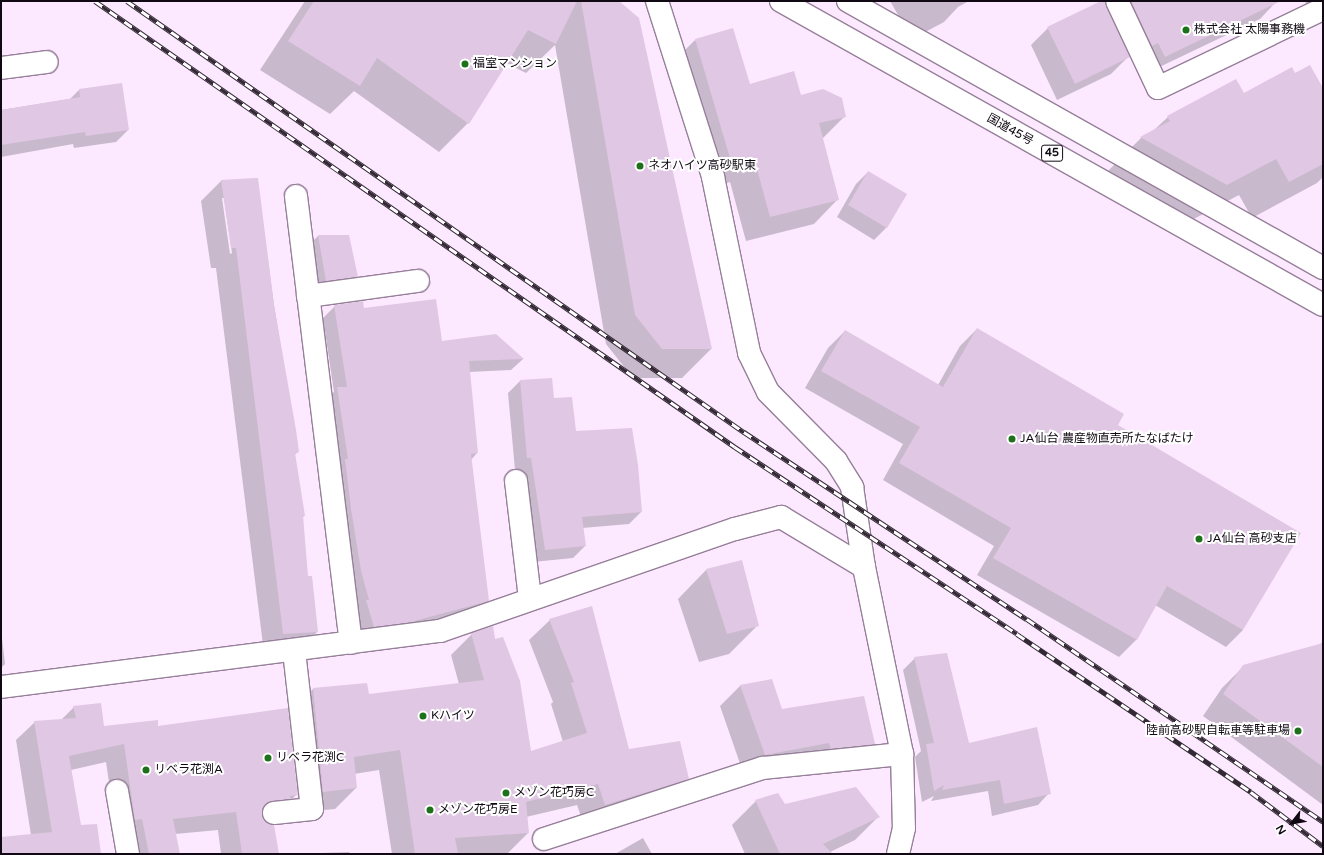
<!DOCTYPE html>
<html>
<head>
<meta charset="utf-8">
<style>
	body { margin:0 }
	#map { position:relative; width:1324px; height:855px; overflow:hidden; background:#fce8ff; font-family:"Varela Round","Noto Sans JP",sans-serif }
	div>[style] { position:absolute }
	.shadow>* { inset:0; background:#0003 }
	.building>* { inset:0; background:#e0c7e3 }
	.roads { filter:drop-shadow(1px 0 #967f99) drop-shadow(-1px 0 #967f99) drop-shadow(0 1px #967f99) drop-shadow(0 -1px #967f99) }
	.minor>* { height:22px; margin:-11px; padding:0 11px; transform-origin:11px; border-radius:11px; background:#fff }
	.trunk>* { height:22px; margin:-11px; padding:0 11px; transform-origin:11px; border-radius:11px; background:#fff }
	.rail>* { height:4.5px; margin-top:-2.25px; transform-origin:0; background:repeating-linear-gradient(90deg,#fff 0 9px,#332935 0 18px); box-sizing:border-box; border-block:1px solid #332935 }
	.dots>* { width:11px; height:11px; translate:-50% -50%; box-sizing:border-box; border:2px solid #fff; border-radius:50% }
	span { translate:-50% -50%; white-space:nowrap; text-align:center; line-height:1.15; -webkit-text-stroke:4px #fff; paint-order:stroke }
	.shield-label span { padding:1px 3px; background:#fff; border:1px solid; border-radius:3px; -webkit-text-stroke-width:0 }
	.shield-label { font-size:11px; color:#100812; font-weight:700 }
	.poi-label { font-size:12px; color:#100812 }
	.left { translate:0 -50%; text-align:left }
	.right { translate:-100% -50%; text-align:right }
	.street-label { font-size:12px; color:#100812 }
	.frame { position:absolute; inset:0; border:2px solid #100812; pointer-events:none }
	.north { position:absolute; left:1272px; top:803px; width:40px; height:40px; -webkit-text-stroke:3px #fff; paint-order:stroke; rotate:239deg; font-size:11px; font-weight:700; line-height:16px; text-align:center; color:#100812 }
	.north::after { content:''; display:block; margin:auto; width:14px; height:18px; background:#100812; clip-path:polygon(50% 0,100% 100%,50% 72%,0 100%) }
</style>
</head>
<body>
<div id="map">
	<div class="shadow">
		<div style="clip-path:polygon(305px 1px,617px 1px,711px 349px,682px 378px,633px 378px,606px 344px,555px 45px,526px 73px,506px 63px,468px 123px,439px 152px,354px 91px,330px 114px,260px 70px)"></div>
		<div style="clip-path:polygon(890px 1px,969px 1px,958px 7px,944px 22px,912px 39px)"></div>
		<div style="clip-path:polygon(1104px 1px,1128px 57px,1111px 74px,1057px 100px,1031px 45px,1048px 28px)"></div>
		<div style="clip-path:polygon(1114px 1px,1275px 1px,1275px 3px,1260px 19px,1149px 72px)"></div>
		<div style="clip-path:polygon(1305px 1px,1323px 1px,1310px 13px)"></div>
		<div style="clip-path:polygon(695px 40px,749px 85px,800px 96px,845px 116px,822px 139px,838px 199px,814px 224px,746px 241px,730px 182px,708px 189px,671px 64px)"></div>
		<div style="clip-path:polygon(1295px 75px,1323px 90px,1323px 177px,1317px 183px,1252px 218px,1239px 195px,1190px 221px,1105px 174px,1141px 138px,1154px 130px,1168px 117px,1243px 95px)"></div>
		<div style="clip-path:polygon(79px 90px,128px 130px,116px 142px,74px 148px,73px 144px,1px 157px,1px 110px,70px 99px)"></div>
		<div style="clip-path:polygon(868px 172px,906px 195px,886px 228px,874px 240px,837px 217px,856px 184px)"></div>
		<div style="clip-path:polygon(evenodd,257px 179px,274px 305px,298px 452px,294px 455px,304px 516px,302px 518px,307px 577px,317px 632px,297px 652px,264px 653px,216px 268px,211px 268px,201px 201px,221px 181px,257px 179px,222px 198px,224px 198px,232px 253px,230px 254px,222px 198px)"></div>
		<div style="clip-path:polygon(318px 236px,348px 236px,357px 276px,345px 288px,314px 292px,306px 248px)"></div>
		<div style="clip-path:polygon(335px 306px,364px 309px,442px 342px,523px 359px,511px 370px,469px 372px,477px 453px,471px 460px,488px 601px,476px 612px,362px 638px,355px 613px,326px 400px,334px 392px,323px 318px)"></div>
		<div style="clip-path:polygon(977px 329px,1117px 426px,1243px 630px,1226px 647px,1155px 605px,1136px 640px,1119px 657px,977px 575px,994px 546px,883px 480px,903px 444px,805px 388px,828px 348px,845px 331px,938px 385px,960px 346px)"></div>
		<div style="clip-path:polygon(551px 379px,553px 399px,575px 432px,641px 512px,629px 524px,582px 528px,585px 546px,573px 558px,533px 562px,519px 469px,515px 470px,508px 393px,520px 381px)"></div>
		<div style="clip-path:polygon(706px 570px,758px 625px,729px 654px,699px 662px,678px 599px)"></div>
		<div style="clip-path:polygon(550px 620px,629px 750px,688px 778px,667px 799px,584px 825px,577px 805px,526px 817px,528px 833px,507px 854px,392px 854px,379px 770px,354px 774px,356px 788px,335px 809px,302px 812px,293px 710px,313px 689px,368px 695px,459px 684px,451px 655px,472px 634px,494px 640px,530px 753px,563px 742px,551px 704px,553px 702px,529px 640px)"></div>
		<div style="clip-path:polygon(1px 629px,5px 664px,1px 668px)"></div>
		<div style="clip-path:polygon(1323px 641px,1323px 805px,1203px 716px,1222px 688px,1244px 666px,1320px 645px)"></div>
		<div style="clip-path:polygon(915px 658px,968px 744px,1049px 793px,1038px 805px,992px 816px,988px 791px,931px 801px,934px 796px,922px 802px,915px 757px,921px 751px,903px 670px)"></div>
		<div style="clip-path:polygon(771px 680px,782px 710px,874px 744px,854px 764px,744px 775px,720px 706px,740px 686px)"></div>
		<div style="clip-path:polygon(74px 707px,103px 727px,158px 728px,297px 794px,278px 813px,262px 818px,278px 854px,221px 854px,218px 830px,175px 834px,179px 854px,127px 854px,117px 838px,106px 762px,71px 770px,80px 826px,100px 854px,1px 854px,1px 838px,31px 835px,16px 740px,35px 722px,61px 720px)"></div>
		<div style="clip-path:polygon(756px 801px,878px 817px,855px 840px,830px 852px,832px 854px,745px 854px,732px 825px)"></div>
		<div style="clip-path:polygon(643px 838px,652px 854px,615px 854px)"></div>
		<div style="clip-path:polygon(349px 852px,350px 854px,292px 854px)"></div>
	</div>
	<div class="building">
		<div style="clip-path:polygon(314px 1px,577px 1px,556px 44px,528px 30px,469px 124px,377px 58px,360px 86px,288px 41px)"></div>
		<div style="clip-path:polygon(581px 1px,619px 1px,639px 18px,712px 349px,662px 349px,635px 315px)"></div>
		<div style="clip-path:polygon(1101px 1px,1105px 1px,1130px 57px,1075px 84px,1047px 27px)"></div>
		<div style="clip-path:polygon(1131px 1px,1281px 1px,1165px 57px,1158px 43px,1152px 46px)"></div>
		<div style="clip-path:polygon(733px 28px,750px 84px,794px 71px,801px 95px,823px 89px,842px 98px,846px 117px,819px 123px,839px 200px,770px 217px,754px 158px,732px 165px,695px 39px)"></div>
		<div style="clip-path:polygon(1310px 65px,1323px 88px,1323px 164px,1289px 182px,1276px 159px,1227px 185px,1140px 137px,1170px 121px,1167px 116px,1236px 79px,1244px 93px,1292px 67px,1295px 73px)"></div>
		<div style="clip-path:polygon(122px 83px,129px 130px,86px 136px,85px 132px,1px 145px,1px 110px,80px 97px,79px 89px)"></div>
		<div style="clip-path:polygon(868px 171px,907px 194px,887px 228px,848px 205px)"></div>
		<div style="clip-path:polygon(258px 178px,274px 305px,296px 430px,299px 452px,295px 453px,305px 516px,303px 516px,308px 576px,312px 576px,318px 632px,283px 634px,236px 248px,231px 248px,221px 180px)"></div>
		<div style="clip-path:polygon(318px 235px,349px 235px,358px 277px,326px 281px)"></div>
		<div style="clip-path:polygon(436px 299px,442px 341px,496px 334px,524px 359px,469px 361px,478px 453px,471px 454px,489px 601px,407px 623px,374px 627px,366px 600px,369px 600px,361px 571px,351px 509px,345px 459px,348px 459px,337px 387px,347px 387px,334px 305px,363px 301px,364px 308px)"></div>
		<div style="clip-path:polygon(977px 328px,1124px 414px,1118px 425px,1301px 533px,1243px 630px,1167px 586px,1137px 640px,993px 558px,1011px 528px,899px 463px,920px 427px,821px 371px,845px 330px,943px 387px)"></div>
		<div style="clip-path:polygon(552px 378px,554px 398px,572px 397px,576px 431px,632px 428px,638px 465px,642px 512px,582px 517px,586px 546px,545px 550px,531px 458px,527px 458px,520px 380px)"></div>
		<div style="clip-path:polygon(742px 560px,759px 626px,727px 634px,706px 569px)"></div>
		<div style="clip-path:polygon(592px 606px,629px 749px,680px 741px,689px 779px,605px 805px,598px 784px,526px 802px,529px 833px,455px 838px,458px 854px,415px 854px,400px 750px,354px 757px,357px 788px,323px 792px,313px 688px,367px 683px,369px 694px,484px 680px,471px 633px,493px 626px,495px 639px,503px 637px,520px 681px,531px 751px,587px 733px,571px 683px,574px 682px,549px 619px)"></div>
		<div style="clip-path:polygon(1323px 643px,1323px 767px,1223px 694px,1243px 665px)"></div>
		<div style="clip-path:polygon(947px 653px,969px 743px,1037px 727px,1051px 794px,1004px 804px,1000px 780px,942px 790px,944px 785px,934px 791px,926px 744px,934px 743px,914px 657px)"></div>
		<div style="clip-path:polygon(772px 679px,782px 709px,864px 696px,875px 744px,831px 749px,829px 743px,765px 755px,740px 685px)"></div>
		<div style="clip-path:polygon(101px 703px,104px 726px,158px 720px,158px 726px,288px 708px,298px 795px,290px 796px,291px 799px,267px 803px,262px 814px,264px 821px,274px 825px,279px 854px,242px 854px,236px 812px,173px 819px,180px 854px,149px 854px,142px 819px,135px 820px,124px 744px,69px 756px,81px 825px,97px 824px,101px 854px,1px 854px,1px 837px,52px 832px,34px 721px,76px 718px,73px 706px)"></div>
		<div style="clip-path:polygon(856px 787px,880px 817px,823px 844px,833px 854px,780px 854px,755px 800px,778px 793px,785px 804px)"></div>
	</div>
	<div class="roads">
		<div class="minor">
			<div style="left:657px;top:1px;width:185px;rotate:72.3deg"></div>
			<div style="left:713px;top:177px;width:180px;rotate:78.4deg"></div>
			<div style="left:749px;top:353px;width:43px;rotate:64deg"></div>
			<div style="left:768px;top:392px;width:97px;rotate:45.4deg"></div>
			<div style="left:836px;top:461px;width:31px;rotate:58deg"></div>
			<div style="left:852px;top:487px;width:81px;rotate:81.5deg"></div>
			<div style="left:864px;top:567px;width:191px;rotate:78.5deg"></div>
			<div style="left:902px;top:754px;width:74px;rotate:88.5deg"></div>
			<div style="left:904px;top:828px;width:27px;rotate:103deg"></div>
			<div style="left:1117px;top:1px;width:96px;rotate:64.8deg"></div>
			<div style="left:1158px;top:88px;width:183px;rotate:-25.6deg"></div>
			<div style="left:1px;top:68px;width:46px;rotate:-7.4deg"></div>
			<div style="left:296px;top:196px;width:450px;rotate:83deg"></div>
			<div style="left:308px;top:296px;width:111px;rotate:-7.8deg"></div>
			<div style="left:516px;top:481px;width:118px;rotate:83.2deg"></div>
			<div style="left:1px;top:687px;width:443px;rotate:-7.3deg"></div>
			<div style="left:440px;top:631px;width:312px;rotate:-19.1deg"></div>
			<div style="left:735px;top:529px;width:48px;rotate:-14.6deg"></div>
			<div style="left:781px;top:517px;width:97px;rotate:31.1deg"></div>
			<div style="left:117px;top:791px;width:64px;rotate:80.1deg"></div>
			<div style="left:274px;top:813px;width:38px;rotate:-6deg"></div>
			<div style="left:312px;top:809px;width:160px;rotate:-96.5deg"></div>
			<div style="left:544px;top:839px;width:230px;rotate:-18deg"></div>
			<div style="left:763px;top:768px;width:140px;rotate:-5.8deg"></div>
		</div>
		<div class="trunk">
			<div style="left:781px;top:1px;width:621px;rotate:29.29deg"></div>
			<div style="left:848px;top:1px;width:545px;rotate:29.34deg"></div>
		</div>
	</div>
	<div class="rail">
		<div style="left:95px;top:1px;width:780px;rotate:34.87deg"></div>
		<div style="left:735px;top:447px;width:338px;rotate:33.5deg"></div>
		<div style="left:1017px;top:634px;width:282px;rotate:34deg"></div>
		<div style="left:1251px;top:792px;width:90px;rotate:36.9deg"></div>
		<div style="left:127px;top:1px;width:753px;rotate:34.94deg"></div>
		<div style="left:744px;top:432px;width:339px;rotate:33.5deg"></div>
		<div style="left:1027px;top:619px;width:359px;rotate:34.4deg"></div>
	</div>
	<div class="dots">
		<div style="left:1186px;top:30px;background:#1d711a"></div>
		<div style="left:465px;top:64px;background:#1d711a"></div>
		<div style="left:640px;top:166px;background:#1d711a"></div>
		<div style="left:1012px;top:439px;background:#1d711a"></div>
		<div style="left:1199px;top:539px;background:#1d711a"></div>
		<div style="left:423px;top:716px;background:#1d711a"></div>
		<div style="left:1298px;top:731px;background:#1d711a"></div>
		<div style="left:268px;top:758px;background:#1d711a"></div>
		<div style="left:146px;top:770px;background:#1d711a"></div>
		<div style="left:506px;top:793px;background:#1d711a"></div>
		<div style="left:430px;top:810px;background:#1d711a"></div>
	</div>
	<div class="shield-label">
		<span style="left:1052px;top:153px">45</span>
	</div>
	<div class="poi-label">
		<span class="left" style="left:1194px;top:30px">株式会社 太陽事務機</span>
		<span class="left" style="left:473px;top:64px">福室マンション</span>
		<span class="left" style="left:648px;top:166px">ネオハイツ高砂駅東</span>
		<span class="left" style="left:1020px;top:439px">JA仙台 農産物直売所たなばたけ</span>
		<span class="left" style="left:1207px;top:539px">JA仙台 高砂支店</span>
		<span class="left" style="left:431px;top:716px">Kハイツ</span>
		<span class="right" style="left:1290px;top:731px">陸前高砂駅自転車等駐車場</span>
		<span class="left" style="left:276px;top:758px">リベラ花渕C</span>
		<span class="left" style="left:154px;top:770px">リベラ花渕A</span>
		<span class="left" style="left:514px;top:793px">メゾン花巧房C</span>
		<span class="left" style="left:438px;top:810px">メゾン花巧房E</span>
	</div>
	<div class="street-label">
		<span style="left:1010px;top:130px;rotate:29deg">国道45号</span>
	</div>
	<div class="frame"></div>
	<div class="north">N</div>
</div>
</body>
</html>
